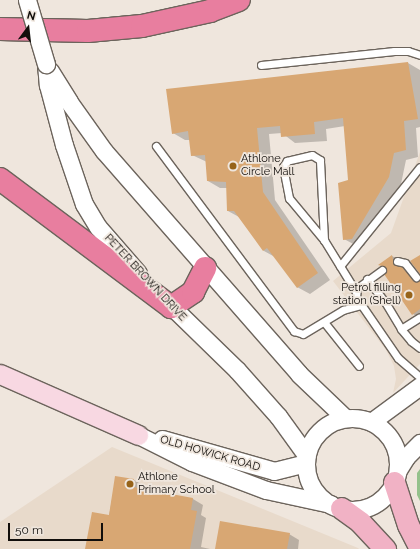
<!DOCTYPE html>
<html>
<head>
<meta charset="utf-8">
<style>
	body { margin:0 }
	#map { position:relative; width:420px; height:549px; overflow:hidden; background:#efe6dd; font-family:Raleway,sans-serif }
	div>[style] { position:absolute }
	.built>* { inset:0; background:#e8dacb }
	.forest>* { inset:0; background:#94c18b }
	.shadow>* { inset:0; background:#0003 }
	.building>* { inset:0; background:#d8a773 }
	.roads { filter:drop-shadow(1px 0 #6c645c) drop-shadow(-1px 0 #6c645c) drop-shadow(0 1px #6c645c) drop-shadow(0 -1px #6c645c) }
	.service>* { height:7px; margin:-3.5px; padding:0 3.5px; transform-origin:3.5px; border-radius:3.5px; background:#fff }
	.tertiary>* { height:17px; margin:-8.5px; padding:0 8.5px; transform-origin:8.5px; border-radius:8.5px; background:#fff }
	.tertiary>.ring { margin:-8.5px; padding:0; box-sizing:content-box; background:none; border:17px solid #fff; border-radius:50% }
	.secondary>* { height:19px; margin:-9.5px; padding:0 9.5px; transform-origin:9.5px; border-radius:9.5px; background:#f8d8e2 }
	.primary>* { height:21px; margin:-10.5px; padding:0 10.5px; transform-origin:10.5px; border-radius:10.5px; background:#f1b2c5 }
	.motorway>* { height:22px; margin:-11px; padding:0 11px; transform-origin:11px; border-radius:11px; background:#e87e9f }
	.bridges { filter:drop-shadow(1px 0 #6c645c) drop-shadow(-1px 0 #6c645c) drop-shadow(0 1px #6c645c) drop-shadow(0 -1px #6c645c) }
	.tertiary-bridge>* { height:17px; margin:-8.5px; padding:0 8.5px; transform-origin:8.5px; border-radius:8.5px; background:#fff }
	.dots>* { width:11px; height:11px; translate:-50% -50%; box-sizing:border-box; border:2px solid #efe6dd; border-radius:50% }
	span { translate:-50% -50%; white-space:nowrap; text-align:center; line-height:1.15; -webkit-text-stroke:3.5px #efe6dd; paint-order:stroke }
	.poi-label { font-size:11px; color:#110e0b }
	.left { translate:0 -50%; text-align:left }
	.right { translate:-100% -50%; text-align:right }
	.street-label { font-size:11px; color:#110e0b }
	.north { position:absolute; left:8px; top:8px; width:40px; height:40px; -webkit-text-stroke:3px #efe6dd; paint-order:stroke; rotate:15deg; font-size:11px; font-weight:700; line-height:16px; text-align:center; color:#110e0b }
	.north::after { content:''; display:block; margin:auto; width:14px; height:18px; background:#110e0b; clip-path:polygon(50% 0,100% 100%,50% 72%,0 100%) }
	.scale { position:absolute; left:8px; top:523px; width:95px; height:18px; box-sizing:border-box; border:2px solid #110e0b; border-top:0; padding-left:5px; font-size:12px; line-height:14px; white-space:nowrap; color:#110e0b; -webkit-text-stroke:3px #efe6dd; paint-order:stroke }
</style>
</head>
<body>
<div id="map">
	<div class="built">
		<div style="clip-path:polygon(420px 152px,420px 364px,393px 393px,396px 379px,394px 366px,386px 350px,333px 281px,391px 233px)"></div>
		<div style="clip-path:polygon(112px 447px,358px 548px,359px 549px,0 549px,0 522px)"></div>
	</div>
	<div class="forest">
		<div style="clip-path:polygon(420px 469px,420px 501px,417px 495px,417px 473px)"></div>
	</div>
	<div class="shadow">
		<div style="clip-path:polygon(408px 63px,420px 70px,420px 127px,416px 128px,418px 157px,406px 160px,401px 184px,364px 246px,357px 246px,344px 239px,349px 181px,345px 126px,326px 129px,327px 141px,295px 143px,282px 133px,269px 134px,275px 200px,330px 280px,310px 294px,297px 287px,275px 257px,264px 251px,239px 217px,228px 211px,227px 188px,220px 188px,208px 181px,207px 162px,192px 155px,190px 140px,185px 140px,173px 133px)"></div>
		<div style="clip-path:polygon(392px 256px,405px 263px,405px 270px,419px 281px,420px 279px,420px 318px,413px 314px,387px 269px,380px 265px)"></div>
		<div style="clip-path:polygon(116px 477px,134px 480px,144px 486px,143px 490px,193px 499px,203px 505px,201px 515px,206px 518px,201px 547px,210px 549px,88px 549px,109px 516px)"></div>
		<div style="clip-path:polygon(289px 534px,299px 540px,298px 549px,216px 549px)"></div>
	</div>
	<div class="building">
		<div style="clip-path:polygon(408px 62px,418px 119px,404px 121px,406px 150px,394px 153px,389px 177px,352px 239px,343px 240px,338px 183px,348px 180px,343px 118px,314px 122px,315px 134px,281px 137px,280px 126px,257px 128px,263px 192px,318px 273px,297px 288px,267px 248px,263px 251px,234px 211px,227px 211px,226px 182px,207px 181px,205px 155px,191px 156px,188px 131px,172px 134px,166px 89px)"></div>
		<div style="clip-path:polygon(392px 255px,394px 265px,402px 267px,414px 281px,420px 280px,420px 309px,412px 315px,384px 274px,386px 267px,378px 265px)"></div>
		<div style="clip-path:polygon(420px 255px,420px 274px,410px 261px)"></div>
		<div style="clip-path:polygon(115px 476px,134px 479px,133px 487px,193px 498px,191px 510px,197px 511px,190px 549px,85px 549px,92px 512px,109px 515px)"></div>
		<div style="clip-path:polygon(220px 521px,290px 533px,287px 549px,215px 549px)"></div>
	</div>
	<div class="roads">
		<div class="service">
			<div style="left:261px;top:65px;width:134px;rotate:-6deg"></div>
			<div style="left:394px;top:51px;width:14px"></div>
			<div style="left:408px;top:51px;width:13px;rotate:18deg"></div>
			<div style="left:156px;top:146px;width:231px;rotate:53.3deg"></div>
			<div style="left:294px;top:331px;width:9px;rotate:18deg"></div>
			<div style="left:303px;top:334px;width:47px;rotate:-31deg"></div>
			<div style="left:343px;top:310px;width:18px;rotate:-16deg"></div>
			<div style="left:324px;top:240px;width:80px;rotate:-92.9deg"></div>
			<div style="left:320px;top:160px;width:9px;rotate:-148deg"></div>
			<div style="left:312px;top:155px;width:26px;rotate:167deg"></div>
			<div style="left:287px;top:161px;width:7px;rotate:124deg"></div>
			<div style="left:283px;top:167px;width:32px;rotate:79deg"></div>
			<div style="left:289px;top:198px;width:55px;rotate:50.2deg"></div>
			<div style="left:324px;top:240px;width:61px;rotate:58.4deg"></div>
			<div style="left:397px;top:261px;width:8px;rotate:14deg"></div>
			<div style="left:405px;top:263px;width:18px;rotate:52deg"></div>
			<div style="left:340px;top:266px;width:127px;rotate:-51.1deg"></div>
			<div style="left:382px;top:270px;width:31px;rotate:144deg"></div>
			<div style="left:357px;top:288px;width:9px;rotate:96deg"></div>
			<div style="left:356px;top:297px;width:74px;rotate:55.5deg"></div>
			<div style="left:398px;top:358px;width:29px;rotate:41deg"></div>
			<div style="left:367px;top:279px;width:29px;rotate:52deg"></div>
			<div style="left:385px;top:302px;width:31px;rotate:59deg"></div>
			<div style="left:401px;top:329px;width:16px;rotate:50deg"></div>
			<div style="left:411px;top:341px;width:11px;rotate:38deg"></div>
			<div style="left:324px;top:322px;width:56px;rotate:51.5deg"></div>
			<div style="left:401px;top:329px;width:22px;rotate:-32deg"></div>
		</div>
		<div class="tertiary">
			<div style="left:46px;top:64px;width:21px;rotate:85deg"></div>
			<div style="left:48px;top:85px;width:62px;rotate:75.1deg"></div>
			<div style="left:64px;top:145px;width:62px;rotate:71.3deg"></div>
			<div style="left:84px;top:204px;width:27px;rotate:59deg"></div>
			<div style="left:98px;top:227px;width:61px;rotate:49deg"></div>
			<div style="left:50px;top:71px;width:36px;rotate:58deg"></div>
			<div style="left:69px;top:102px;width:60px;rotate:54.5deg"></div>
			<div style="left:104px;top:151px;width:296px;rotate:48.8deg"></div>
			<div style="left:299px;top:374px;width:64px;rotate:43.7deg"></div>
			<div style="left:164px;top:299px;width:102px;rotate:44.2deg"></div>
			<div style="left:237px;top:370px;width:62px;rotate:48.3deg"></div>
			<div style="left:278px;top:416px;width:49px;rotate:54.1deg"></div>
			<div class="ring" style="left:306px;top:418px;width:75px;height:75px"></div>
			<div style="left:371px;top:422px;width:61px;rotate:-36.3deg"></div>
			<div style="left:138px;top:435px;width:60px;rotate:26.6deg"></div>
			<div style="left:192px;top:462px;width:79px;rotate:20.7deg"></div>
			<div style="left:266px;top:490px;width:66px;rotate:12.3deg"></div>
			<div style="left:162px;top:439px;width:116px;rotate:15.9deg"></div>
			<div style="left:274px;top:471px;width:33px;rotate:-14deg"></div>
			<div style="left:398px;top:470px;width:15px;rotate:-58deg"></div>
			<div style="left:406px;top:457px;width:20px;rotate:-45deg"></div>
		</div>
		<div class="secondary">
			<div style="left:0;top:374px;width:151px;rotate:23.8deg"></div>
		</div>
		<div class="primary">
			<div style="left:394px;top:482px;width:45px;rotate:72deg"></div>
			<div style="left:408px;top:525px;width:27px;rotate:63deg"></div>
			<div style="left:341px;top:508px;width:24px;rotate:36deg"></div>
			<div style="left:360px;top:522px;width:37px;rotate:47deg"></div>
		</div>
		<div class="motorway">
			<div style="left:0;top:29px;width:88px;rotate:1.3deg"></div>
			<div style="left:88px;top:31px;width:54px;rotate:-5.3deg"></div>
			<div style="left:142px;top:26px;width:70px;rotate:-12.4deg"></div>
			<div style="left:210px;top:11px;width:31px;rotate:-21deg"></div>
			<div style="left:0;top:179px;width:214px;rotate:36.8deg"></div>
			<div style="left:171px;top:307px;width:27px;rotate:-34deg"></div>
			<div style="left:193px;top:292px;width:27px;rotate:-63deg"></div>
		</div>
	</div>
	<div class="bridges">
		<div class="tertiary-bridge">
			<div style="left:27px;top:0;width:67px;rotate:73.5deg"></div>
		</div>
	</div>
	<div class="dots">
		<div style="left:233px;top:166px;background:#976319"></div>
		<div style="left:409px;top:295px;background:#976319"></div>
		<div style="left:130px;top:484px;background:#976319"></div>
	</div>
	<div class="poi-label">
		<span class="left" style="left:241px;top:166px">Athlone<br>Circle Mall</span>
		<span class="right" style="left:401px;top:295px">Petrol filling<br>station (Shell)</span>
		<span class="left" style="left:138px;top:484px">Athlone<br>Primary School</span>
	</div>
	<div class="street-label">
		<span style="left:145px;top:278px;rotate:47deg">PETER BROWN DRIVE</span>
		<span style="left:210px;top:454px;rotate:16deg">OLD HOWICK ROAD</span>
	</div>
	<div class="north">N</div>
	<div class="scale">50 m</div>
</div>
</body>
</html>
